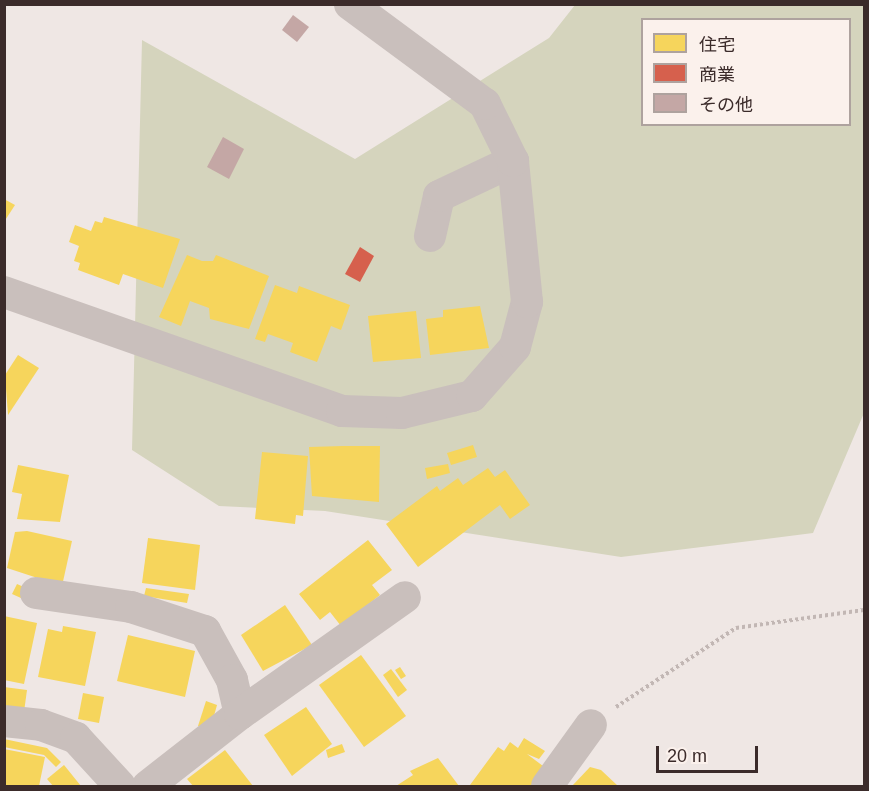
<!DOCTYPE html>
<html>
<head>
<meta charset="utf-8">
<style>
	body { margin:0 }
	#map { position:relative; width:869px; height:791px; overflow:hidden; background:#efe7e4; font-family:Helvetica,"Noto Sans JP",sans-serif }
	div>[style] { position:absolute }
	.green>* { inset:0; background:#d5d4bd }
	.homes>* { inset:0; background:#f6d55c }
	.shops>* { inset:0; background:#d6604d }
	.building>* { inset:0; background:#c4a7a5 }
	.path>* { height:4px; margin-top:-2px; transform-origin:0; background:repeating-linear-gradient(90deg,#c2b7b4 0 3px,transparent 0 6px) }
	.minor>* { height:32px; margin:-16px; padding:0 16px; transform-origin:16px; border-radius:16px; background:#c9bfbc }
	span { translate:-50% -50%; white-space:nowrap; text-align:center; line-height:1.15; -webkit-text-stroke:6px #fbf1ec; paint-order:stroke }
	.frame { position:absolute; inset:0; border:6px solid #3b2b2a; pointer-events:none }
	.legend { position:absolute; left:641px; top:18px; width:210px; height:108px; box-sizing:border-box; background:#fbf1ec; border:2px solid #aea29e; margin:0; padding:8px 10px; list-style:none; font-size:18px; color:#3b2b2a }
	.legend li { display:flex; align-items:center; gap:12px; height:30px }
	.legend b { width:30px; border:2px solid #aea29e }
	.scale { position:absolute; left:656px; top:746px; width:102px; height:27px; box-sizing:border-box; border:3px solid #3b2b2a; border-top:0; padding-left:8px; font-size:18px; line-height:21px; white-space:nowrap; color:#3b2b2a; -webkit-text-stroke:4px #fbf1ec; paint-order:stroke }
</style>
</head>
<body>
<div id="map">
	<div class="green">
		<div style="clip-path:polygon(evenodd,575px 5px,864px 5px,864px 413px,813px 533px,621px 557px,325px 511px,219px 506px,132px 450px,142px 40px,355px 159px,549px 38px,575px 5px,642px 20px,850px 20px,850px 124px,642px 124px,642px 20px)"></div>
	</div>
	<div class="homes">
		<div style="clip-path:polygon(4px 199px,15px 205px,4px 222px)"></div>
		<div style="clip-path:polygon(104px 217px,180px 239px,163px 288px,123px 274px,119px 285px,78px 270px,80px 263px,74px 261px,79px 246px,69px 242px,75px 225px,91px 231px,95px 221px,102px 223px)"></div>
		<div style="clip-path:polygon(187px 255px,202px 261px,213px 261px,216px 255px,269px 276px,249px 329px,210px 319px,209px 308px,190px 301px,181px 326px,159px 317px)"></div>
		<div style="clip-path:polygon(275px 285px,297px 293px,299px 286px,350px 305px,341px 330px,331px 326px,317px 362px,290px 352px,293px 343px,268px 334px,265px 342px,255px 339px)"></div>
		<div style="clip-path:polygon(480px 306px,489px 348px,430px 355px,426px 319px,443px 317px,443px 310px)"></div>
		<div style="clip-path:polygon(416px 311px,421px 358px,373px 362px,368px 316px)"></div>
		<div style="clip-path:polygon(18px 355px,39px 368px,8px 415px,5px 375px)"></div>
		<div style="clip-path:polygon(473px 445px,477px 457px,451px 465px,447px 453px)"></div>
		<div style="clip-path:polygon(343px 446px,380px 446px,379px 502px,312px 496px,309px 447px)"></div>
		<div style="clip-path:polygon(262px 452px,308px 456px,303px 516px,296px 515px,295px 524px,255px 519px)"></div>
		<div style="clip-path:polygon(448px 464px,450px 473px,427px 479px,425px 468px)"></div>
		<div style="clip-path:polygon(18px 465px,69px 475px,60px 522px,17px 519px,22px 494px,12px 492px)"></div>
		<div style="clip-path:polygon(488px 468px,495px 477px,505px 470px,530px 505px,510px 519px,500px 505px,418px 567px,386px 524px,437px 486px,440px 491px,458px 478px,463px 485px)"></div>
		<div style="clip-path:polygon(27px 531px,72px 541px,62px 586px,7px 568px,15px 532px)"></div>
		<div style="clip-path:polygon(148px 538px,200px 545px,195px 590px,142px 583px)"></div>
		<div style="clip-path:polygon(368px 540px,392px 570px,372px 585px,380px 595px,341px 626px,330px 612px,320px 620px,299px 594px)"></div>
		<div style="clip-path:polygon(17px 584px,26px 588px,21px 598px,12px 594px)"></div>
		<div style="clip-path:polygon(146px 588px,189px 594px,187px 603px,144px 596px)"></div>
		<div style="clip-path:polygon(285px 605px,312px 645px,263px 671px,241px 635px)"></div>
		<div style="clip-path:polygon(4px 616px,37px 623px,24px 684px,4px 680px)"></div>
		<div style="clip-path:polygon(63px 626px,96px 632px,85px 686px,38px 677px,48px 629px,62px 632px)"></div>
		<div style="clip-path:polygon(128px 635px,195px 651px,185px 697px,117px 681px)"></div>
		<div style="clip-path:polygon(361px 655px,406px 716px,364px 747px,319px 685px)"></div>
		<div style="clip-path:polygon(400px 667px,406px 676px,401px 679px,395px 670px)"></div>
		<div style="clip-path:polygon(391px 669px,407px 690px,398px 697px,383px 675px)"></div>
		<div style="clip-path:polygon(4px 687px,27px 690px,24px 712px,4px 709px)"></div>
		<div style="clip-path:polygon(83px 693px,104px 697px,99px 723px,78px 719px)"></div>
		<div style="clip-path:polygon(206px 701px,217px 705px,210px 730px,198px 726px)"></div>
		<div style="clip-path:polygon(306px 707px,332px 744px,292px 776px,264px 735px)"></div>
		<div style="clip-path:polygon(524px 738px,545px 751px,539px 759px,527px 754px,551px 772px,541px 786px,470px 785px,498px 747px,504px 751px,510px 742px,518px 748px)"></div>
		<div style="clip-path:polygon(4px 739px,47px 748px,61px 762px,56px 767px,44px 755px,4px 747px)"></div>
		<div style="clip-path:polygon(342px 744px,345px 752px,328px 758px,326px 750px)"></div>
		<div style="clip-path:polygon(4px 749px,45px 757px,39px 786px,4px 786px)"></div>
		<div style="clip-path:polygon(225px 750px,253px 786px,193px 786px,187px 779px)"></div>
		<div style="clip-path:polygon(438px 758px,459px 786px,396px 786px,413px 775px,410px 771px)"></div>
		<div style="clip-path:polygon(64px 765px,81px 786px,53px 786px,47px 779px)"></div>
		<div style="clip-path:polygon(590px 767px,601px 770px,618px 786px,572px 786px)"></div>
	</div>
	<div class="shops">
		<div style="clip-path:polygon(360px 247px,374px 256px,360px 282px,345px 274px)"></div>
	</div>
	<div class="building">
		<div style="clip-path:polygon(293px 15px,309px 27px,297px 42px,282px 30px)"></div>
		<div style="clip-path:polygon(223px 137px,244px 149px,229px 179px,207px 167px)"></div>
	</div>
	<div class="path">
		<div style="left:616px;top:707px;width:144px;rotate:-33.4deg"></div>
		<div style="left:736px;top:628px;width:129px;rotate:-8deg"></div>
	</div>
	<div class="minor">
		<div style="left:430px;top:236px;width:41px;rotate:-77.3deg"></div>
		<div style="left:439px;top:196px;width:82px;rotate:-25.3deg"></div>
		<div style="left:4px;top:292px;width:358px;rotate:19.4deg"></div>
		<div style="left:342px;top:411px;width:60px;rotate:1.9deg"></div>
		<div style="left:402px;top:413px;width:72px;rotate:-13.7deg"></div>
		<div style="left:472px;top:396px;width:65px;rotate:-48.7deg"></div>
		<div style="left:515px;top:347px;width:47px;rotate:-75.1deg"></div>
		<div style="left:527px;top:302px;width:142px;rotate:-95.7deg"></div>
		<div style="left:513px;top:161px;width:64px;rotate:-116.2deg"></div>
		<div style="left:485px;top:104px;width:168px;rotate:-143.5deg"></div>
		<div style="left:36px;top:593px;width:96px;rotate:8.4deg"></div>
		<div style="left:131px;top:607px;width:78px;rotate:18deg"></div>
		<div style="left:205px;top:631px;width:56px;rotate:61.1deg"></div>
		<div style="left:232px;top:680px;width:35px;rotate:77deg"></div>
		<div style="left:240px;top:714px;width:117px;rotate:142deg"></div>
		<div style="left:240px;top:714px;width:202px;rotate:-35.3deg"></div>
		<div style="left:4px;top:721px;width:37px;rotate:6deg"></div>
		<div style="left:41px;top:725px;width:37px;rotate:20deg"></div>
		<div style="left:76px;top:738px;width:65px;rotate:47.5deg"></div>
		<div style="left:547px;top:786px;width:75px;rotate:-54.2deg"></div>
	</div>
	<div class="frame"></div>
	<ul class="legend">
	<li><b style="height:16px;background:#f6d55c"></b>住宅</li>
	<li><b style="height:16px;background:#d6604d"></b>商業</li>
	<li><b style="height:16px;background:#c4a7a5"></b>その他</li>
	</ul>
	<div class="scale">20 m</div>
</div>
</body>
</html>
